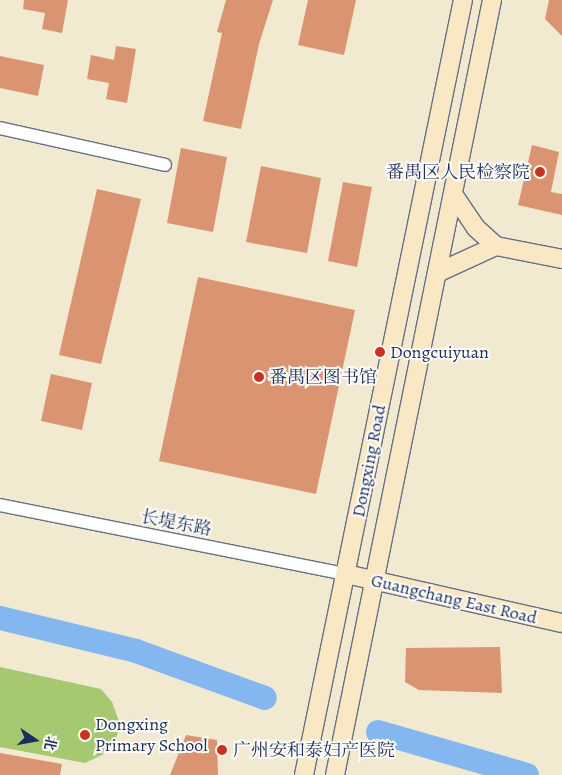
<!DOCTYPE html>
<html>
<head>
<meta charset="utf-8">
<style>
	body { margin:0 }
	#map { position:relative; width:562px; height:775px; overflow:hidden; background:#f2e9d1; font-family:Alegreya,"Noto Serif SC",serif }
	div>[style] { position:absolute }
	.green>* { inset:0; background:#a5c871 }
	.river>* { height:24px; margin:-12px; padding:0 12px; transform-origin:12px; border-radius:12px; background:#84b6f0 }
	.building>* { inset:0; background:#db9472 }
	.roads { filter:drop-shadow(1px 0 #667086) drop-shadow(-1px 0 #667086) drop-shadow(0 1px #667086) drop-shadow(0 -1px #667086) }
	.street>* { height:12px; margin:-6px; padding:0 6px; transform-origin:6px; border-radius:6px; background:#fff }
	.secondary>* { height:18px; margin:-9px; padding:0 9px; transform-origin:9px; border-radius:9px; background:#fae7c3 }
	.dots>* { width:14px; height:14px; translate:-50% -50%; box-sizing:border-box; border:2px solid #fdfcf7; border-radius:50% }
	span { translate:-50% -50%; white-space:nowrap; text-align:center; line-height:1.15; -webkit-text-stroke:4px #fdfcf7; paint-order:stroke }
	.poi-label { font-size:18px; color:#1b2f5e }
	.right { translate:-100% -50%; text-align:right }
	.left { translate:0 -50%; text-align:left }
	.street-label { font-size:18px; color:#1b2f5e }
	.north { position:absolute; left:10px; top:715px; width:50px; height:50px; -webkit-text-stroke:4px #fdfcf7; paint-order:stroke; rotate:102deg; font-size:14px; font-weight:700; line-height:20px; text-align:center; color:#1b2f5e }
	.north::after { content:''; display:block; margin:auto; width:18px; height:22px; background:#1b2f5e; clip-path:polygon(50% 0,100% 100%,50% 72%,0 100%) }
</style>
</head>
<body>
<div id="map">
	<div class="green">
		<div style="clip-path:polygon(0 667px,101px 689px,112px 702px,120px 724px,115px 743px,102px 755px,85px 763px,0 747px)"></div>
	</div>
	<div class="river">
		<div style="left:0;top:618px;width:140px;rotate:13.6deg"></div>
		<div style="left:136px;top:651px;width:137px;rotate:20deg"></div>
		<div style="left:378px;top:732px;width:155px;rotate:16.1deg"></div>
	</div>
	<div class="building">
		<div style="clip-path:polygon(24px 0,68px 0,62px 33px,42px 29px,45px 13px,23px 9px)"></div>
		<div style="clip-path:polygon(226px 0,273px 0,259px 44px,241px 129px,203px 121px,222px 33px,217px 32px)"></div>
		<div style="clip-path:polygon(308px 0,356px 0,344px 55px,298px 45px)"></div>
		<div style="clip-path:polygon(549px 0,562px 0,562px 36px,545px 19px)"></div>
		<div style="clip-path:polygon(116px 46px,136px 49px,127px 103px,106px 99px,109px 83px,87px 79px,91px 55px,114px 60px)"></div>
		<div style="clip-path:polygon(0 56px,44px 65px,38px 96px,0 88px)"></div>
		<div style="clip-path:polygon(532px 145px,559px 152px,551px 192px,562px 194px,562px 215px,518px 205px)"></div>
		<div style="clip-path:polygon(181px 148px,227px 157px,213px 232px,167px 223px)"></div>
		<div style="clip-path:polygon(261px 166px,321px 178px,307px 253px,246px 242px)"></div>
		<div style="clip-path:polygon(343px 182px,372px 187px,357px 267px,328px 261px)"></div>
		<div style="clip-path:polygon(97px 189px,141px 199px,101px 364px,59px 355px)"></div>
		<div style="clip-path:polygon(198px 277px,355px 310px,316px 494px,159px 461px)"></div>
		<div style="clip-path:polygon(51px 374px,92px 383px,82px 430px,41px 421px)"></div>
		<div style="clip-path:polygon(500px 647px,502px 693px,419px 690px,405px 682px,406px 648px)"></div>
		<div style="clip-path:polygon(186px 735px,217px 740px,218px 775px,170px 775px)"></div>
		<div style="clip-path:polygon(0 753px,62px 764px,60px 775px,0 775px)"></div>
	</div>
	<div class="roads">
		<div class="street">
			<div style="left:0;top:128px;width:169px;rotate:12.6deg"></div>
			<div style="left:0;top:505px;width:353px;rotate:11.3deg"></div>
		</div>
		<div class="secondary">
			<div style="left:453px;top:194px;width:41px;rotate:55.9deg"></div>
			<div style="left:476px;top:228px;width:27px;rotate:42deg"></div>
			<div style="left:437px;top:273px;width:65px;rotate:-24.6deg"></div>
			<div style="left:496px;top:246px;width:67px;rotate:11.1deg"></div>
			<div style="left:346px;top:574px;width:221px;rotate:12.8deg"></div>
			<div style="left:304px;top:775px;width:791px;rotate:-78.41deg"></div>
			<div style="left:335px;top:775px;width:791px;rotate:-78.55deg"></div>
		</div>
	</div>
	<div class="dots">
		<div style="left:540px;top:172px;background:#c8321e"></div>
		<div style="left:380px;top:352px;background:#c8321e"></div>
		<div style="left:259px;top:377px;background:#c8321e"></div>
		<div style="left:85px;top:735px;background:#c8321e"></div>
		<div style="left:222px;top:750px;background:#c8321e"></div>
	</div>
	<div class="poi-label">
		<span class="right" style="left:530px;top:172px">番禺区人民检察院</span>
		<span class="left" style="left:390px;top:352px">Dongcuiyuan</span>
		<span class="left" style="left:269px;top:377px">番禺区图书馆</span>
		<span class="left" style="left:95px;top:735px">Dongxing<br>Primary School</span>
		<span class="left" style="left:233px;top:750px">广州安和泰妇产医院</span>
	</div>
	<div class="street-label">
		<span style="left:369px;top:461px;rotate:-79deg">Dongxing Road</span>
		<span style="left:176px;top:523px;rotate:11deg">长堤东路</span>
		<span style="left:454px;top:599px;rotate:13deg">Guangchang East Road</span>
	</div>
	<div class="north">北</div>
</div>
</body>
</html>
